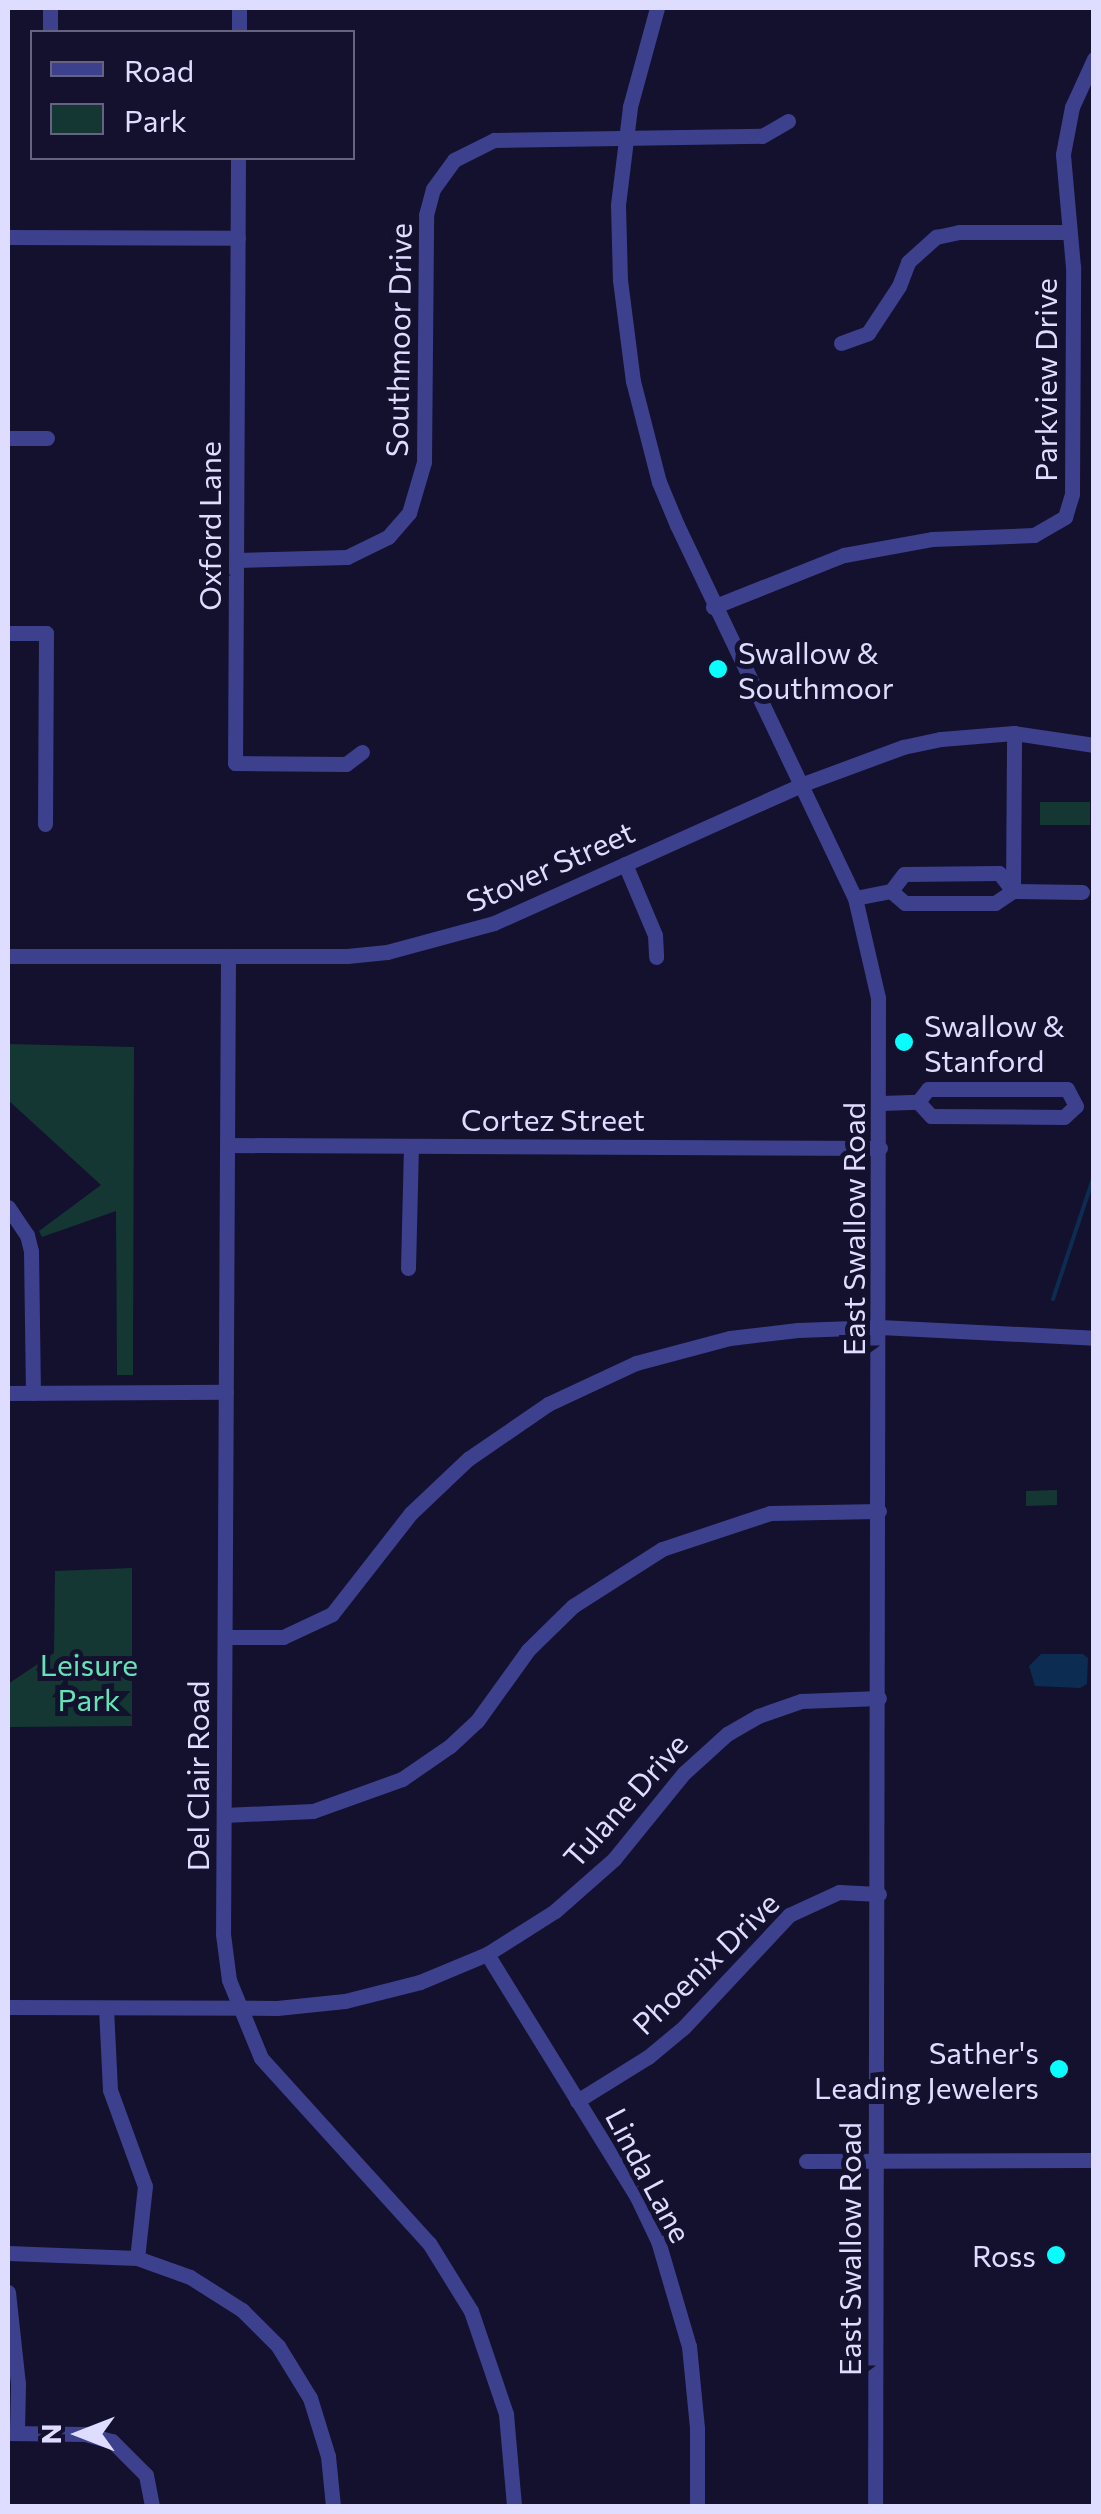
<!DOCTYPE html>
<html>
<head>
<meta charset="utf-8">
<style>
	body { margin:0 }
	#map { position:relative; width:1101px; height:2514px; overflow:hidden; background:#13112d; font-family:Commissioner,sans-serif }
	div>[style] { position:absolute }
	.green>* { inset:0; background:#143733 }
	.water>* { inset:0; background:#0c2c51 }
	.stream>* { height:4px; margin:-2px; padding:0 2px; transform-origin:2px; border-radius:2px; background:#0c2c51 }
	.minor>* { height:15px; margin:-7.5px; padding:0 7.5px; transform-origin:7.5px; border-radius:7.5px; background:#3c408d }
	.dots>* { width:28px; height:28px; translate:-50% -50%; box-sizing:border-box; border:5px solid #13112d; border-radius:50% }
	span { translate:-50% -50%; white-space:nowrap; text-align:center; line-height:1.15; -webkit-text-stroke:10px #13112d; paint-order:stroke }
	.street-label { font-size:30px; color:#deddff }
	.poi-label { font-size:30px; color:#deddff }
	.left { translate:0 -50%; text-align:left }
	.right { translate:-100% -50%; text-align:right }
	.park-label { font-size:30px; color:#65e3b8 }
	.frame { position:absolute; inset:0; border:10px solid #deddff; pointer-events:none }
	.legend { position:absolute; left:30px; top:30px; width:325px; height:130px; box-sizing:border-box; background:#13112d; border:2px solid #646381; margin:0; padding:12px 18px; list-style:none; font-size:30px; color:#deddff }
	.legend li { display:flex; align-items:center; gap:20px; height:50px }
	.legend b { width:50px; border:2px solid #646381 }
	.north { position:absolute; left:30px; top:2384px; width:100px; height:100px; -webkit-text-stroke:8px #13112d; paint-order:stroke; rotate:270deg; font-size:28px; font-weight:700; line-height:40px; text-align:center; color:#deddff }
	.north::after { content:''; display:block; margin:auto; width:35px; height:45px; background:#deddff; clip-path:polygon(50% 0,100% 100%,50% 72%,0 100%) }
</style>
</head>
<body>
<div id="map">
	<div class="green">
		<div style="clip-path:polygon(1040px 802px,1090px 802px,1090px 825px,1040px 825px)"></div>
		<div style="clip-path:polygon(8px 1044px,134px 1047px,133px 1375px,117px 1375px,116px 1211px,42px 1237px,39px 1231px,101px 1185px,8px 1100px)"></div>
		<div style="clip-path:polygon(1057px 1490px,1057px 1505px,1026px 1506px,1026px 1491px)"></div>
		<div style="clip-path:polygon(132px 1568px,132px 1726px,8px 1727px,8px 1684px,54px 1653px,55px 1571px)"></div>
	</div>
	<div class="water">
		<div style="clip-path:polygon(1041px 1654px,1083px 1654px,1088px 1658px,1087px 1684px,1080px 1688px,1035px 1686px,1029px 1666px)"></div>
	</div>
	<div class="stream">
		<div style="left:1053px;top:1299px;width:130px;rotate:-71.6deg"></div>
	</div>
	<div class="minor">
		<div style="left:657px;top:8px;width:103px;rotate:105.3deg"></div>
		<div style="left:630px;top:107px;width:99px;rotate:97deg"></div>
		<div style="left:618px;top:205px;width:75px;rotate:88.5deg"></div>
		<div style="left:620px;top:280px;width:102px;rotate:82.7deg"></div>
		<div style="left:633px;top:381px;width:104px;rotate:75.6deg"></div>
		<div style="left:659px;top:482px;width:47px;rotate:67.3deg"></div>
		<div style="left:677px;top:525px;width:413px;rotate:64.5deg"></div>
		<div style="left:855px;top:898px;width:103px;rotate:77deg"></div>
		<div style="left:878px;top:998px;width:1508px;rotate:90.11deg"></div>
		<div style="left:50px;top:32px;width:24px;rotate:-90deg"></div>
		<div style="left:239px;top:32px;width:24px;rotate:-90deg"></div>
		<div style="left:238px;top:158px;width:605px;rotate:90.28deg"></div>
		<div style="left:235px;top:763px;width:111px;rotate:0.5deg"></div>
		<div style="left:346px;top:764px;width:20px;rotate:-37deg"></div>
		<div style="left:8px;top:237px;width:230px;rotate:0.2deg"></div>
		<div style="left:841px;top:343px;width:29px;rotate:-20deg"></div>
		<div style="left:868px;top:333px;width:56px;rotate:-56.6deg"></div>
		<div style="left:899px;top:286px;width:26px;rotate:-69deg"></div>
		<div style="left:908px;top:262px;width:38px;rotate:-42deg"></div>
		<div style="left:936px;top:237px;width:24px;rotate:-12deg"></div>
		<div style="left:959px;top:232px;width:110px"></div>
		<div style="left:8px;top:438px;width:39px"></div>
		<div style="left:236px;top:560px;width:111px;rotate:-1.5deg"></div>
		<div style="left:347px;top:557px;width:46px;rotate:-26deg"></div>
		<div style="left:388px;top:537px;width:32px;rotate:-49deg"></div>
		<div style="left:409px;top:513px;width:53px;rotate:-73.6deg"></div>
		<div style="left:424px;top:462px;width:247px;rotate:-89.5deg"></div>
		<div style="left:426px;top:215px;width:27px;rotate:-75deg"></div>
		<div style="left:433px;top:189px;width:36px;rotate:-54deg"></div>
		<div style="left:454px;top:160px;width:45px;rotate:-26.6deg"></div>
		<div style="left:494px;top:140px;width:268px;rotate:-0.9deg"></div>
		<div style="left:762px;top:136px;width:30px;rotate:-30deg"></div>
		<div style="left:713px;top:607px;width:141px;rotate:-21.7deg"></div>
		<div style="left:844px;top:555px;width:89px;rotate:-10.3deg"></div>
		<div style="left:932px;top:539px;width:102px;rotate:-2.2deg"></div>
		<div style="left:1034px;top:535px;width:36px;rotate:-30deg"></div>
		<div style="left:1065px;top:517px;width:24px;rotate:-73deg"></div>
		<div style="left:1072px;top:494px;width:227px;rotate:-89.7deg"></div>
		<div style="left:1073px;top:267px;width:113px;rotate:-95.1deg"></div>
		<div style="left:1063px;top:154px;width:48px;rotate:-79.2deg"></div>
		<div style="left:1072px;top:107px;width:53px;rotate:-65.4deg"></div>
		<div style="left:8px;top:633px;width:38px"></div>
		<div style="left:46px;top:633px;width:191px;rotate:90.3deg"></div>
		<div style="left:625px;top:864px;width:77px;rotate:67.1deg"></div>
		<div style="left:655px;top:935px;width:22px;rotate:87deg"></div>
		<div style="left:891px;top:891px;width:21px;rotate:-53deg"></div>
		<div style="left:904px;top:874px;width:95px;rotate:-0.6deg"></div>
		<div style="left:999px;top:873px;width:23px;rotate:52deg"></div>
		<div style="left:1013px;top:891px;width:158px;rotate:-89.6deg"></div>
		<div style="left:855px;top:898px;width:37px;rotate:-11deg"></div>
		<div style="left:891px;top:891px;width:18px;rotate:41deg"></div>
		<div style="left:905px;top:903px;width:90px"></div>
		<div style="left:995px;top:903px;width:22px;rotate:-34deg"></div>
		<div style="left:1013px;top:891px;width:69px;rotate:0.8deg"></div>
		<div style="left:8px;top:956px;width:339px"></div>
		<div style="left:347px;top:956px;width:40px;rotate:-5.7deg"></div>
		<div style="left:387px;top:952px;width:111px;rotate:-15.2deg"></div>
		<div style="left:494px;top:923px;width:339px;rotate:-24.2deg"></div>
		<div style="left:803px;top:784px;width:107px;rotate:-20.3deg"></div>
		<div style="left:903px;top:747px;width:39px;rotate:-12deg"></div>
		<div style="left:941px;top:739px;width:73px;rotate:-4.7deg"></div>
		<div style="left:1014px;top:733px;width:81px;rotate:8.5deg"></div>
		<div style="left:228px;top:956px;width:978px;rotate:90.29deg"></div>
		<div style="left:223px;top:1934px;width:46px;rotate:82.6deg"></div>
		<div style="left:229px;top:1980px;width:84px;rotate:67.7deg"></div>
		<div style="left:261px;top:2058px;width:250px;rotate:47.8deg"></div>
		<div style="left:429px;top:2243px;width:80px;rotate:58.3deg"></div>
		<div style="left:471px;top:2311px;width:109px;rotate:71.2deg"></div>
		<div style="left:506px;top:2414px;width:92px;rotate:85deg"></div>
		<div style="left:881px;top:1103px;width:37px;rotate:-2deg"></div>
		<div style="left:918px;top:1102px;width:19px;rotate:47deg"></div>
		<div style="left:931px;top:1116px;width:133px;rotate:0.4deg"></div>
		<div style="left:1064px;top:1117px;width:16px;rotate:-43deg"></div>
		<div style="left:1076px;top:1106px;width:19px;rotate:-118deg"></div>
		<div style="left:1067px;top:1089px;width:139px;rotate:180deg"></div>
		<div style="left:928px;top:1089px;width:16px;rotate:128deg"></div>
		<div style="left:227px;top:1145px;width:653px;rotate:0.26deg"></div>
		<div style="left:8px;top:1207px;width:34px;rotate:56deg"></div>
		<div style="left:27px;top:1235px;width:16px;rotate:76deg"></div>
		<div style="left:31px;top:1251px;width:142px;rotate:89.2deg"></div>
		<div style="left:408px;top:1268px;width:122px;rotate:-88.6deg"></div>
		<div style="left:8px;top:1393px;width:218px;rotate:-0.3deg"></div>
		<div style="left:225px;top:1637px;width:58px"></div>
		<div style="left:283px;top:1637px;width:54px;rotate:-25.1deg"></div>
		<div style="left:332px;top:1614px;width:128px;rotate:-52deg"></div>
		<div style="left:411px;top:1513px;width:79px;rotate:-43.5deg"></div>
		<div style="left:468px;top:1459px;width:97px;rotate:-34.5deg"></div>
		<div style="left:548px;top:1404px;width:97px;rotate:-25deg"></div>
		<div style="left:636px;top:1363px;width:97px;rotate:-14.9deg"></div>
		<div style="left:730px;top:1338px;width:68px;rotate:-6.7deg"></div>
		<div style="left:798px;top:1330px;width:82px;rotate:-2.1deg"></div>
		<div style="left:880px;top:1327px;width:214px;rotate:2.9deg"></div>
		<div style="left:224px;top:1815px;width:89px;rotate:-2.6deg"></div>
		<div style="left:313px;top:1811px;width:95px;rotate:-19.8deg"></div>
		<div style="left:402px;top:1779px;width:58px;rotate:-34.5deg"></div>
		<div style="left:450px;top:1746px;width:37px;rotate:-43deg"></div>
		<div style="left:477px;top:1721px;width:87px;rotate:-54.3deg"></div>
		<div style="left:528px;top:1650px;width:63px;rotate:-44.4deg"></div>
		<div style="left:573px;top:1606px;width:106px;rotate:-32.6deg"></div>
		<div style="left:662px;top:1549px;width:114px;rotate:-18.4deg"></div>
		<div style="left:770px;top:1513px;width:109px;rotate:-1.1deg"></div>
		<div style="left:487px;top:1954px;width:286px;rotate:58.3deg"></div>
		<div style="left:637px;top:2197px;width:49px;rotate:64.5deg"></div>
		<div style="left:658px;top:2241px;width:109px;rotate:73.6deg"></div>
		<div style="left:689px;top:2346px;width:82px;rotate:84.4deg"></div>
		<div style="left:697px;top:2428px;width:78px;rotate:90deg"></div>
		<div style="left:8px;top:2007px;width:269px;rotate:0.2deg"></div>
		<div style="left:277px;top:2008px;width:68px;rotate:-5.9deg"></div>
		<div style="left:345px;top:2001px;width:77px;rotate:-14.2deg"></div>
		<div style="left:420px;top:1982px;width:73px;rotate:-22.7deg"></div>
		<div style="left:487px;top:1954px;width:80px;rotate:-32.3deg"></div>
		<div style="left:555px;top:1911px;width:79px;rotate:-41.4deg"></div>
		<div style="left:614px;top:1859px;width:111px;rotate:-50.9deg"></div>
		<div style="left:684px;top:1773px;width:58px;rotate:-42.2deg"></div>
		<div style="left:727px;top:1734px;width:36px;rotate:-30deg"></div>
		<div style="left:758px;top:1716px;width:46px;rotate:-19.2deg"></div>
		<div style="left:801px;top:1701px;width:78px;rotate:-2.2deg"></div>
		<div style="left:106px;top:2008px;width:82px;rotate:87.2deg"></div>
		<div style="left:110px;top:2090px;width:102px;rotate:70deg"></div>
		<div style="left:145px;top:2186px;width:72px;rotate:96.3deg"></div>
		<div style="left:577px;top:2101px;width:84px;rotate:-31.8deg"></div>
		<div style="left:648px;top:2057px;width:47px;rotate:-39.8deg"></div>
		<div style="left:684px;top:2027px;width:154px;rotate:-46.8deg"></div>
		<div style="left:789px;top:1915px;width:55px;rotate:-24.7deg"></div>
		<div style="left:839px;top:1892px;width:40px;rotate:2.9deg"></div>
		<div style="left:806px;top:2161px;width:288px;rotate:-0.2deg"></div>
		<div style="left:8px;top:2253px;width:129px;rotate:2.2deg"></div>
		<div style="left:137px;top:2258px;width:56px;rotate:19.7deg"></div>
		<div style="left:190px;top:2277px;width:62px;rotate:32.4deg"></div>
		<div style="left:242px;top:2310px;width:51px;rotate:45deg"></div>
		<div style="left:278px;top:2346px;width:61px;rotate:58.4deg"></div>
		<div style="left:310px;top:2398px;width:61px;rotate:72.8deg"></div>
		<div style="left:328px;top:2456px;width:50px;rotate:84.3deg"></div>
		<div style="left:8px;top:2292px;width:93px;rotate:83.8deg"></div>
		<div style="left:18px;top:2384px;width:49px;rotate:91.2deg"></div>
		<div style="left:8px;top:2433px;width:77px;rotate:0.7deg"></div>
		<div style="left:85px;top:2434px;width:28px;rotate:15deg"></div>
		<div style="left:112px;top:2441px;width:48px;rotate:45deg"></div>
		<div style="left:146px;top:2475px;width:32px;rotate:79deg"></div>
	</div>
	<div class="dots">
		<div style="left:718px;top:669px;background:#09fdff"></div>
		<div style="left:904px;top:1042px;background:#09fdff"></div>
		<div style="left:1059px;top:2069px;background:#09fdff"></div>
		<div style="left:1056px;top:2255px;background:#09fdff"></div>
	</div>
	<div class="street-label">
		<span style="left:398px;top:340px;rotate:-89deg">Southmoor Drive</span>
		<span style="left:1045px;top:380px;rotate:-90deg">Parkview Drive</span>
		<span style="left:209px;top:526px;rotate:-90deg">Oxford Lane</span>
		<span style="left:550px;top:866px;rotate:-24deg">Stover Street</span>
		<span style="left:553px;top:1119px">Cortez Street</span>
		<span style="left:853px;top:1229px;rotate:-90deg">East Swallow Road</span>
		<span style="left:197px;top:1776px;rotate:-90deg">Del Clair Road</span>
		<span style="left:625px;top:1800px;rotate:-48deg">Tulane Drive</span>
		<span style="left:705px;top:1963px;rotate:-44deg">Phoenix Drive</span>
		<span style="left:649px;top:2175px;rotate:62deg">Linda Lane</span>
		<span style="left:849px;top:2249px;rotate:-90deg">East Swallow Road</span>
	</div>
	<div class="poi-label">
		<span class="left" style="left:738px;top:669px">Swallow &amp;<br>Southmoor</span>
		<span class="left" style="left:924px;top:1042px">Swallow &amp;<br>Stanford</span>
		<span class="right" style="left:1039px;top:2069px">Sather's<br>Leading Jewelers</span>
		<span class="right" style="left:1036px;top:2255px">Ross</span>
	</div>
	<div class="park-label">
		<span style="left:89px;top:1681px">Leisure<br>Park</span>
	</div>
	<div class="frame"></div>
	<ul class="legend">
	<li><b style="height:12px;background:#3c408d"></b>Road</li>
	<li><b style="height:28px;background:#143733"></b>Park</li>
	</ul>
	<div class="north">N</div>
</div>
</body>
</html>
